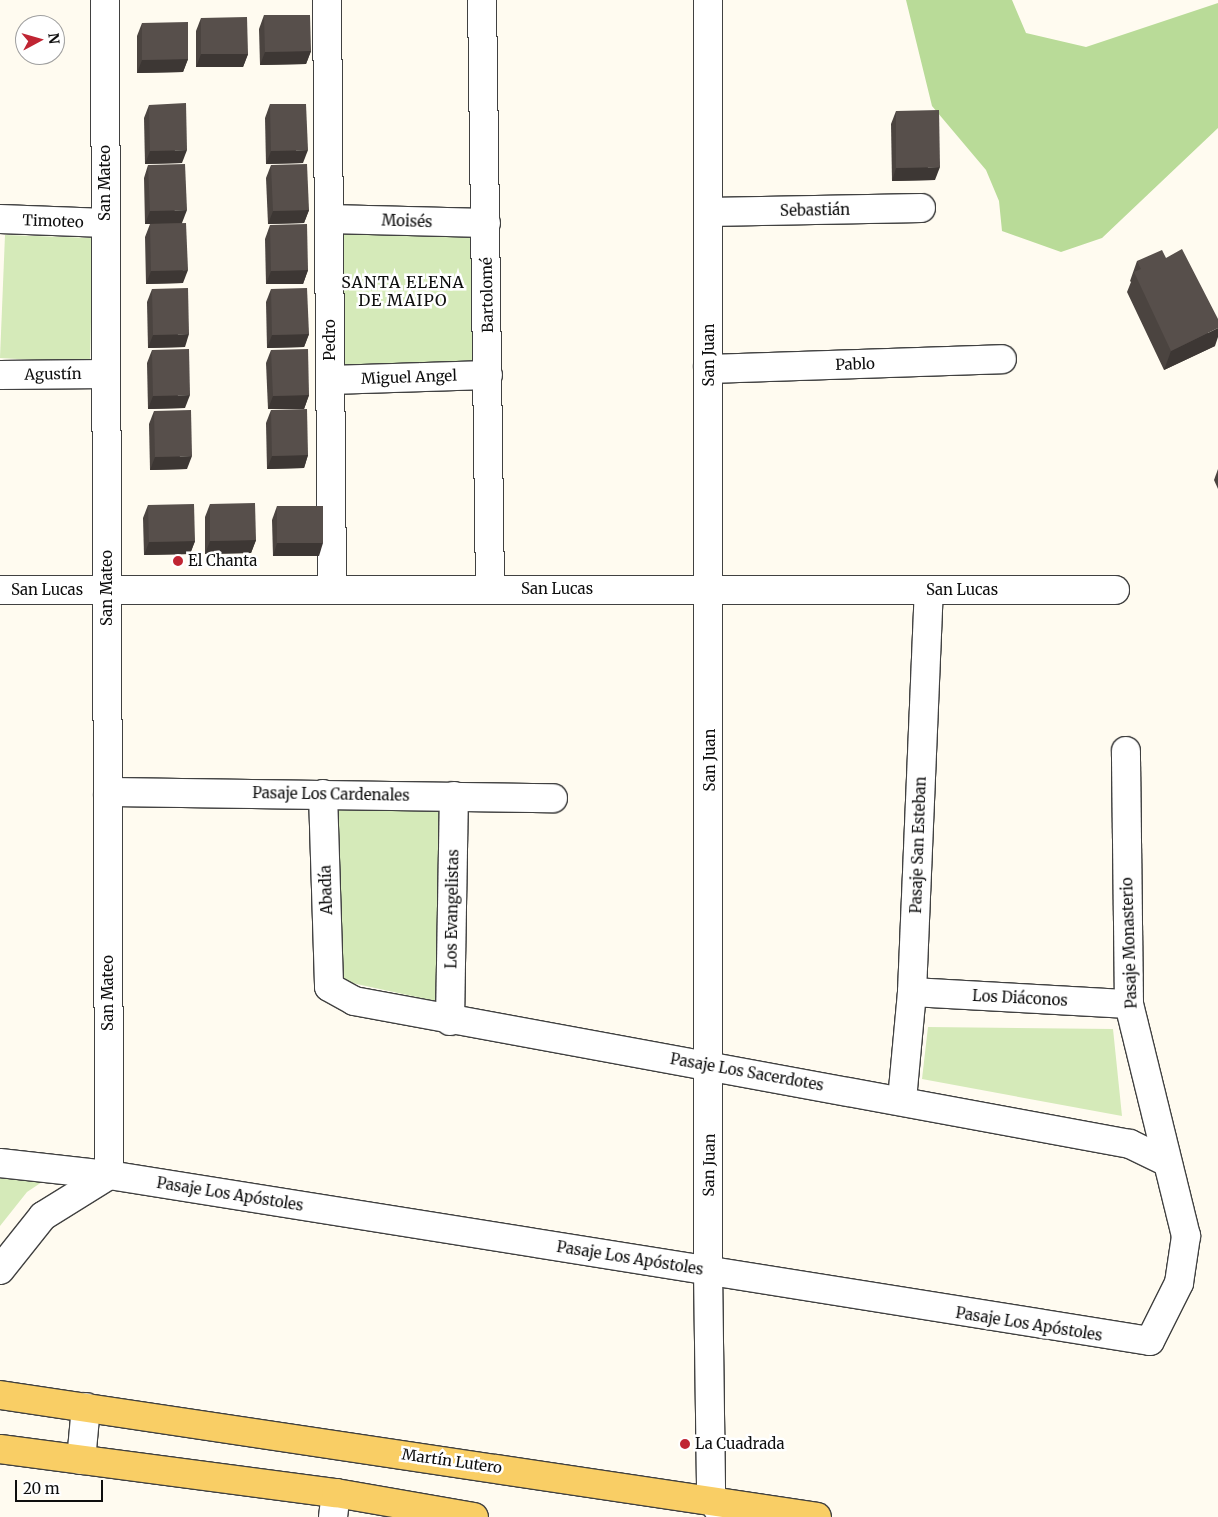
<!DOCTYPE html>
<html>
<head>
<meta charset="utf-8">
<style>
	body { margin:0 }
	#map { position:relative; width:1218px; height:1517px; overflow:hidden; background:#fffbf0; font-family:Merriweather,serif }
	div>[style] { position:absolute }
	.green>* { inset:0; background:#d5eab9 }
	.forest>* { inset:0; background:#b9db98 }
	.roads { filter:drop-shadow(1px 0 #414141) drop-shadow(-1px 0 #414141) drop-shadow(0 1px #414141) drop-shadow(0 -1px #414141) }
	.minor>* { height:28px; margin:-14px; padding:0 14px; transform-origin:14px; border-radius:14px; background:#fff }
	.major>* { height:28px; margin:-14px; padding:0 14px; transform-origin:14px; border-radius:14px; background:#f9ce65 }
	.wall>* { inset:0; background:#4b4440 }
	.shaded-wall>* { inset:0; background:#3d3734 }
	.building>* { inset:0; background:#574f4b }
	.dots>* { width:14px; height:14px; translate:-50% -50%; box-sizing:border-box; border:2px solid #fff; border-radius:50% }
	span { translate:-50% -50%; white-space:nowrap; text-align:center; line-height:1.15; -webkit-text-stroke:5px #fff; paint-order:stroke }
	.street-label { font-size:15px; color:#0e0e0e }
	.poi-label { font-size:15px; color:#0e0e0e }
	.left { translate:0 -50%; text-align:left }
	.neighbourhood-label { font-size:16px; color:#0e0e0e; letter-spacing:1px }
	.north { position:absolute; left:15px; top:15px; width:50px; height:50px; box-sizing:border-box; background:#fff; border:1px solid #9f9f9f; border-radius:50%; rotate:84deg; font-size:14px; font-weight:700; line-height:20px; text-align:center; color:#0e0e0e }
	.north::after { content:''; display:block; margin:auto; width:18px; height:22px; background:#c02533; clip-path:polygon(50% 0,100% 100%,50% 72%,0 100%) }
	.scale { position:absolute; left:15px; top:1480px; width:88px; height:22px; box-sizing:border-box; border:2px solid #0e0e0e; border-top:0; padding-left:6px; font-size:15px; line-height:18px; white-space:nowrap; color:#0e0e0e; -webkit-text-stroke:4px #fff; paint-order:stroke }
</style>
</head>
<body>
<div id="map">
	<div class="green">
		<div style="clip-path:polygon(332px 223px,482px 226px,481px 371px,333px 378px)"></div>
		<div style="clip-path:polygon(5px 235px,93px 238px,90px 363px,0 358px)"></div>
		<div style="clip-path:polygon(334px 805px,442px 807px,440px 1002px,338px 980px)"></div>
		<div style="clip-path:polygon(928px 1027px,1113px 1029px,1122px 1116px,922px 1079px)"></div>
		<div style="clip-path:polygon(0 1173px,54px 1174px,27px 1192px,0 1226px)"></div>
	</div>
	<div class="forest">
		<div style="clip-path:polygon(906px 0,1012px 0,1026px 33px,1086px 47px,1218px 3px,1218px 128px,1102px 238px,1061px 252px,1002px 231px,999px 201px,986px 170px,932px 106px)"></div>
	</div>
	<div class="roads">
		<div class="minor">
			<div style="left:105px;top:0;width:1175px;rotate:89.8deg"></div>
			<div style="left:327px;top:0;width:590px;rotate:89.51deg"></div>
			<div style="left:482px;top:0;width:589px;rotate:89.22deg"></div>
			<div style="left:708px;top:0;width:1270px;rotate:90deg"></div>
			<div style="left:708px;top:1270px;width:228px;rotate:89.2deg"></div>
			<div style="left:711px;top:1498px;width:22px;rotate:58deg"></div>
			<div style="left:709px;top:212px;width:212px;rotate:-1.1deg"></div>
			<div style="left:0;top:219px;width:106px;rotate:2.2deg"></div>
			<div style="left:329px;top:219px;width:157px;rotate:1.5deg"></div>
			<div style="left:708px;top:369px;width:294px;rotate:-1.9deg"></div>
			<div style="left:0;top:375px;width:106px;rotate:-0.5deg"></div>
			<div style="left:330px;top:380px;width:158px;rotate:-1.8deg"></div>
			<div style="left:0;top:590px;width:1115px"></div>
			<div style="left:108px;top:792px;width:445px;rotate:0.8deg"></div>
			<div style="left:323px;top:794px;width:193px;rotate:88.2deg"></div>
			<div style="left:329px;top:987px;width:29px;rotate:29deg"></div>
			<div style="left:354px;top:1001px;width:789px;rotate:10.44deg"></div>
			<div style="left:1130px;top:1144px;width:39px;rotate:26deg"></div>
			<div style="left:912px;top:992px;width:217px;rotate:3.2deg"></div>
			<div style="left:450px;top:1021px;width:225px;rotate:-89deg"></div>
			<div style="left:902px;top:1100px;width:108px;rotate:-84.7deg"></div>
			<div style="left:912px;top:992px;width:402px;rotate:-87.6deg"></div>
			<div style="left:0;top:1163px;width:110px;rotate:6.3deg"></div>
			<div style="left:109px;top:1175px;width:1054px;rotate:9.06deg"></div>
			<div style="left:1150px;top:1341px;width:65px;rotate:-63.4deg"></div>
			<div style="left:1179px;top:1283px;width:48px;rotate:-81.5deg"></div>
			<div style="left:1186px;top:1236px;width:239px;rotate:-103.8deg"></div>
			<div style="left:1129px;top:1004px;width:253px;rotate:-90.7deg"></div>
			<div style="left:0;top:1270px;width:69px;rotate:-51.5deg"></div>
			<div style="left:43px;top:1216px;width:78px;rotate:-31.8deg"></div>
			<div style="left:81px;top:1460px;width:53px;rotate:-84.6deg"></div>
			<div style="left:333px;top:1517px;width:24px;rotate:-83deg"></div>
		</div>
		<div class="major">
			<div style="left:0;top:1395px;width:826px;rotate:8.49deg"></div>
			<div style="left:0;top:1449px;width:339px;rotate:7.5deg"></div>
			<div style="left:336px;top:1493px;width:140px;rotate:9.9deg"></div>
		</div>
	</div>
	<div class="wall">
		<div style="clip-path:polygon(264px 15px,311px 51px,306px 64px,260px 65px,259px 29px)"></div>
		<div style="clip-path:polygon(201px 18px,248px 54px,243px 67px,196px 67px,196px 31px)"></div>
		<div style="clip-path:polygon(142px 23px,188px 59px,183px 72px,137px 73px,137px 36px)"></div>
		<div style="clip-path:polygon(270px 104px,303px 163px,266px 164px,265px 118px)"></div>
		<div style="clip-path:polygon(149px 105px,182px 163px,145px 164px,144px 118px)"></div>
		<div style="clip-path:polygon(896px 111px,935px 180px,892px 181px,891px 124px)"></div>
		<div style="clip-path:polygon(148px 165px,182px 223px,183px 283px,146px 284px,145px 237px,150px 224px,174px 224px,145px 224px,144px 178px)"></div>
		<div style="clip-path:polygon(271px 165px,309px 210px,304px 223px,268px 224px,266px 178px)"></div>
		<div style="clip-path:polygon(270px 225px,308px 270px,303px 284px,266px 284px,265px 239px)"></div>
		<div style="clip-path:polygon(1166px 258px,1215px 346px,1164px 370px,1127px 292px,1131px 282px,1130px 281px,1137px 261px)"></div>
		<div style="clip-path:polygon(152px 289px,185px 347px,148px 348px,147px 302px)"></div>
		<div style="clip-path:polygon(271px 289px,309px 334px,304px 347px,267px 348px,266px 302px)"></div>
		<div style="clip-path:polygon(152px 350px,185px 408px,148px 409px,147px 363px)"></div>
		<div style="clip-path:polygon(271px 350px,309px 395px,304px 409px,268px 409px,266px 363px)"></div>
		<div style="clip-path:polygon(271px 410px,308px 455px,304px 468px,267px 469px,266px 423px)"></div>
		<div style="clip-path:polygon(154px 411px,187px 469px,150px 470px,149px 424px)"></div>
		<div style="clip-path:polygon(1218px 469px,1218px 489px,1214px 480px)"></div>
		<div style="clip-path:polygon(210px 504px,256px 540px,251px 553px,205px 554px,205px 517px)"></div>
		<div style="clip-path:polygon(148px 505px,195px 541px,190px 554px,144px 555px,143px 518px)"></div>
		<div style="clip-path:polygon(277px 506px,319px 556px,273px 556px,272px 520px)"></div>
	</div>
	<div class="shaded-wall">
		<div style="clip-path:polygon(311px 51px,306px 64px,260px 65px,265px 52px)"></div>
		<div style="clip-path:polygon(201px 54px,248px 54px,243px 67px,196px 67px)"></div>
		<div style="clip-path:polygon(188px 59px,183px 72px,137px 73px,142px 60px)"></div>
		<div style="clip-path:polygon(187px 150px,182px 163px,145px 164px,150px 151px)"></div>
		<div style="clip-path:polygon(308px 150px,303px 163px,266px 164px,271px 151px)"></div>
		<div style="clip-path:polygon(940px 167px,935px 180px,892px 181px,896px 168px)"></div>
		<div style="clip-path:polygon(187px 210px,182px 223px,145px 224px,150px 211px)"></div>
		<div style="clip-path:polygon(309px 210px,304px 223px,268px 224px,273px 211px)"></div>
		<div style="clip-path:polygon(188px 270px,183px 283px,146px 284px,151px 271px)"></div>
		<div style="clip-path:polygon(308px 270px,303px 284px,266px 284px,271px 271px)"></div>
		<div style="clip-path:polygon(1218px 328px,1218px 337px,1215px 346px,1164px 370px,1171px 351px)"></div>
		<div style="clip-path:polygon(189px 334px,185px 347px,148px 348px,153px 335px)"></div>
		<div style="clip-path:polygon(309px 334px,304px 347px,267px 348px,272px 335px)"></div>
		<div style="clip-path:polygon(190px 395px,185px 408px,148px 409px,153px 396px)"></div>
		<div style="clip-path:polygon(309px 395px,304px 409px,268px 409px,273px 396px)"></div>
		<div style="clip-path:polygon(308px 455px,304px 468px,267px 469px,272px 456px)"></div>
		<div style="clip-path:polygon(192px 456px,187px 469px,150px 470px,155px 457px)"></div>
		<div style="clip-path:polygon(256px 540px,251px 553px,205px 554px,210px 541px)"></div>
		<div style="clip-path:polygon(195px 541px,190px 554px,144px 555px,149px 542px)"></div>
		<div style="clip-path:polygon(277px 543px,323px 543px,319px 556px,273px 556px)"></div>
	</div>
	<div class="building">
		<div style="clip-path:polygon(264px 15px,310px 15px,311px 51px,265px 52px)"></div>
		<div style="clip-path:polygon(247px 17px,248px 54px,201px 54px,201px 18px)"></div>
		<div style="clip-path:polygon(188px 22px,188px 59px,142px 60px,142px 23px)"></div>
		<div style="clip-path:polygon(186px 103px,187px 150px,150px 151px,149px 105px)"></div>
		<div style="clip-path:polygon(270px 104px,306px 104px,308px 150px,271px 151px)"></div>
		<div style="clip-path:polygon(939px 110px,940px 167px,896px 168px,896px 111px)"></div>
		<div style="clip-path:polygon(185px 164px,187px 210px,150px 211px,148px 165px)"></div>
		<div style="clip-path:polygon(307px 164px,309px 210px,273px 211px,271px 165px)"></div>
		<div style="clip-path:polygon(186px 223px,188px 270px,151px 271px,150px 224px)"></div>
		<div style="clip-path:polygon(307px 224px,308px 270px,271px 271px,270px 225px)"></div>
		<div style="clip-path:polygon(1182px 249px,1218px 319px,1218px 328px,1171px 351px,1134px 272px,1141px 269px,1137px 261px,1162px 250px,1166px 258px)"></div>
		<div style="clip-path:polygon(188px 288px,189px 334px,153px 335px,152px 289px)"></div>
		<div style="clip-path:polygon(307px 288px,309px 334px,272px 335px,271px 289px)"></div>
		<div style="clip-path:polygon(189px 349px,190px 395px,153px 396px,152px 350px)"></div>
		<div style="clip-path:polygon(308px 349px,309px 395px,273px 396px,271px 350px)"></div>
		<div style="clip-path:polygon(307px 409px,308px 455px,272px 456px,271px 410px)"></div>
		<div style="clip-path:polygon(191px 410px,192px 456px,155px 457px,154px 411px)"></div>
		<div style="clip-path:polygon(255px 503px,256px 540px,210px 541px,210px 504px)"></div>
		<div style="clip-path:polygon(194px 504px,195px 541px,149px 542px,148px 505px)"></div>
		<div style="clip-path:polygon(277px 506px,323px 506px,323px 543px,277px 543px)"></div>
	</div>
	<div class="dots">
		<div style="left:178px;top:561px;background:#c02533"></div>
		<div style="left:685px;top:1444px;background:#c02533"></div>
	</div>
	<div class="street-label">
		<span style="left:105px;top:183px;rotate:-90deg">San Mateo</span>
		<span style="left:815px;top:210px;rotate:-1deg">Sebastián</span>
		<span style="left:53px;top:221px;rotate:2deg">Timoteo</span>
		<span style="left:407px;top:221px;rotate:2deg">Moisés</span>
		<span style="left:487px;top:295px;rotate:-91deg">Bartolomé</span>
		<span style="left:330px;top:340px;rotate:-90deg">Pedro</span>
		<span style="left:709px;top:355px;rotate:-90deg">San Juan</span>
		<span style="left:855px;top:364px;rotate:-2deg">Pablo</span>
		<span style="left:53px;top:374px;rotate:-1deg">Agustín</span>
		<span style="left:409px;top:377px;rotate:-2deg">Miguel Angel</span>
		<span style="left:107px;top:588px;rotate:-90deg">San Mateo</span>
		<span style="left:557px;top:589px">San Lucas</span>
		<span style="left:47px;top:590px">San Lucas</span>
		<span style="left:962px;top:590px">San Lucas</span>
		<span style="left:710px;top:760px;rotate:-90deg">San Juan</span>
		<span style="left:331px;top:794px;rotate:1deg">Pasaje Los Cardenales</span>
		<span style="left:918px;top:845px;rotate:-88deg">Pasaje San Esteban</span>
		<span style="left:326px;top:890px;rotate:-92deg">Abadía</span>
		<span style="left:452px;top:909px;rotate:-89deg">Los Evangelistas</span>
		<span style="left:1129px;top:943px;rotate:-92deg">Pasaje Monasterio</span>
		<span style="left:108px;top:993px;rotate:-90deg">San Mateo</span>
		<span style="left:1020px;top:998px;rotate:3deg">Los Diáconos</span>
		<span style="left:747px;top:1072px;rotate:10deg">Pasaje Los Sacerdotes</span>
		<span style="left:709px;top:1165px;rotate:-89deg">San Juan</span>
		<span style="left:230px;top:1194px;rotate:9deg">Pasaje Los Apóstoles</span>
		<span style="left:630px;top:1258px;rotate:9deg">Pasaje Los Apóstoles</span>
		<span style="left:1029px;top:1324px;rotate:9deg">Pasaje Los Apóstoles</span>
		<span style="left:452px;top:1461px;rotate:8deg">Martín Lutero</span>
	</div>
	<div class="poi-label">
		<span class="left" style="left:188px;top:561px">El Chanta</span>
		<span class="left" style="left:695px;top:1444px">La Cuadrada</span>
	</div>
	<div class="neighbourhood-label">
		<span style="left:403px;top:291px">SANTA ELENA<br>DE MAIPO</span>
	</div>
	<div class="north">N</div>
	<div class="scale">20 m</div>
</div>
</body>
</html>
